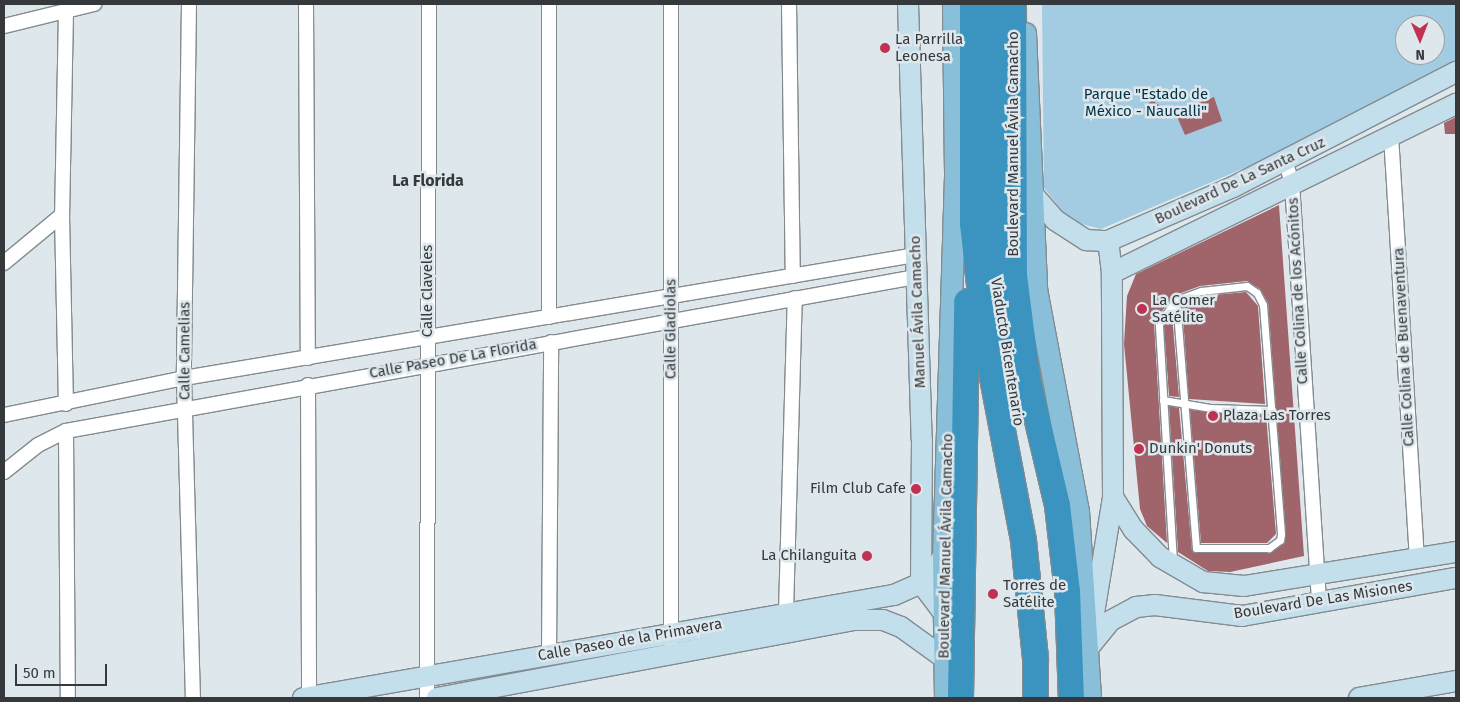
<!DOCTYPE html>
<html>
<head>
<meta charset="utf-8">
<style>
	body { margin:0 }
	#map { position:relative; width:1460px; height:702px; overflow:hidden; background:#dee7ec; font-family:"Fira Sans",sans-serif }
	div>[style] { position:absolute }
	.green>* { inset:0; background:#a3cbe1 }
	.building>* { inset:0; background:#9f656b }
	.roads { filter:drop-shadow(1px 0 #838b8f) drop-shadow(-1px 0 #838b8f) drop-shadow(0 1px #838b8f) drop-shadow(0 -1px #838b8f) }
	.lane>* { height:7px; margin:-3.5px; padding:0 3.5px; transform-origin:3.5px; border-radius:3.5px; background:#fff }
	.street>* { height:14px; margin:-7px; padding:0 7px; transform-origin:7px; border-radius:7px; background:#fff }
	.secondary>* { height:20px; margin:-10px; padding:0 10px; transform-origin:10px; border-radius:10px; background:#c4dfec }
	.primary>* { height:21px; margin:-10.5px; padding:0 10.5px; transform-origin:10.5px; border-radius:10.5px; background:#89bfd9 }
	.highway>* { height:25px; margin:-12.5px; padding:0 12.5px; transform-origin:12.5px; border-radius:12.5px; background:#3b94c0 }
	.dots>* { width:14px; height:14px; translate:-50% -50%; box-sizing:border-box; border:2px solid #dee7ec; border-radius:50% }
	span { translate:-50% -50%; white-space:nowrap; text-align:center; line-height:1.15; -webkit-text-stroke:5px #dee7ec; paint-order:stroke }
	.poi-label { font-size:15px; color:#35393b }
	.left { translate:0 -50%; text-align:left }
	.right { translate:-100% -50%; text-align:right }
	.park-label { font-size:15px; color:#003146 }
	.street-label { font-size:15px; color:#35393b }
	.neighbourhood-label { font-size:16px; color:#35393b; font-weight:700 }
	.frame { position:absolute; inset:0; border:5px solid #35393b; pointer-events:none }
	.north { position:absolute; left:1395px; top:15px; width:50px; height:50px; box-sizing:border-box; background:#dee7ec; border:1px solid #9aa1a5; border-radius:50%; rotate:179deg; font-size:14px; font-weight:700; line-height:20px; text-align:center; color:#35393b }
	.north::after { content:''; display:block; margin:auto; width:18px; height:22px; background:#c13151; clip-path:polygon(50% 0,100% 100%,50% 72%,0 100%) }
	.scale { position:absolute; left:15px; top:664px; width:92px; height:22px; box-sizing:border-box; border:2px solid #35393b; border-top:0; padding-left:6px; font-size:15px; line-height:18px; white-space:nowrap; color:#35393b; -webkit-text-stroke:4px #dee7ec; paint-order:stroke }
</style>
</head>
<body>
<div id="map">
	<div class="green">
		<div style="clip-path:polygon(evenodd,1042px 4px,1456px 4px,1456px 63px,1268px 158px,1101px 229px,1078px 223px,1064px 213px,1044px 188px,1042px 4px,1405px 25px,1435px 25px,1435px 55px,1405px 55px,1405px 25px)"></div>
	</div>
	<div class="building">
		<div style="clip-path:polygon(1214px 97px,1222px 121px,1185px 135px,1175px 112px)"></div>
		<div style="clip-path:polygon(1152px 100px,1164px 109px,1157px 119px,1144px 108px)"></div>
		<div style="clip-path:polygon(1456px 117px,1456px 134px,1445px 134px,1444px 123px)"></div>
		<div style="clip-path:polygon(1279px 205px,1304px 556px,1230px 572px,1208px 571px,1178px 552px,1169px 406px,1179px 408px,1192px 551px,1269px 553px,1283px 544px,1286px 534px,1268px 303px,1260px 289px,1247px 281px,1200px 286px,1173px 296px,1154px 322px,1167px 543px,1147px 526px,1140px 509px,1124px 344px,1127px 296px,1136px 274px)"></div>
		<div style="clip-path:polygon(1246px 292px,1258px 306px,1265px 404px,1189px 399px,1182px 304px,1202px 296px)"></div>
		<div style="clip-path:polygon(1172px 315px,1179px 397px,1169px 396px,1164px 326px)"></div>
		<div style="clip-path:polygon(1190px 410px,1266px 415px,1276px 534px,1267px 543px,1201px 543px)"></div>
	</div>
	<div class="roads">
		<div class="lane">
			<div style="left:1163px;top:400px;width:49px;rotate:9.5deg"></div>
			<div style="left:1211px;top:408px;width:61px;rotate:1.9deg"></div>
			<div style="left:1173px;top:562px;width:238px;rotate:-93.4deg"></div>
			<div style="left:1159px;top:324px;width:29px;rotate:-55deg"></div>
			<div style="left:1176px;top:300px;width:27px;rotate:-20deg"></div>
			<div style="left:1201px;top:291px;width:46px;rotate:-6.2deg"></div>
			<div style="left:1247px;top:286px;width:12px;rotate:35deg"></div>
			<div style="left:1257px;top:293px;width:13px;rotate:63deg"></div>
			<div style="left:1263px;top:305px;width:230px;rotate:85.5deg"></div>
			<div style="left:1281px;top:534px;width:6px;rotate:99deg"></div>
			<div style="left:1280px;top:540px;width:14px;rotate:144deg"></div>
			<div style="left:1269px;top:548px;width:73px;rotate:180deg"></div>
			<div style="left:1196px;top:548px;width:249px;rotate:-94.6deg"></div>
		</div>
		<div class="street">
			<div style="left:189px;top:4px;width:374px;rotate:90.8deg"></div>
			<div style="left:184px;top:378px;width:320px;rotate:88.4deg"></div>
			<div style="left:306px;top:4px;width:354px;rotate:89.7deg"></div>
			<div style="left:549px;top:4px;width:313px;rotate:90deg"></div>
			<div style="left:789px;top:4px;width:272px;rotate:89.2deg"></div>
			<div style="left:66px;top:11px;width:204px;rotate:91.1deg"></div>
			<div style="left:62px;top:215px;width:189px;rotate:88.8deg"></div>
			<div style="left:4px;top:26px;width:93px;rotate:-13.7deg"></div>
			<div style="left:1391px;top:135px;width:424px;rotate:86.5deg"></div>
			<div style="left:1285px;top:160px;width:24px;rotate:73deg"></div>
			<div style="left:1292px;top:183px;width:421px;rotate:86.3deg"></div>
			<div style="left:4px;top:263px;width:75px;rotate:-39.6deg"></div>
			<div style="left:308px;top:385px;width:312px;rotate:89.8deg"></div>
			<div style="left:4px;top:415px;width:184px;rotate:-11.6deg"></div>
			<div style="left:184px;top:378px;width:741px;rotate:-9.55deg"></div>
			<div style="left:66px;top:431px;width:267px;rotate:89.6deg"></div>
			<div style="left:4px;top:472px;width:43px;rotate:-38.5deg"></div>
			<div style="left:38px;top:445px;width:31px;rotate:-27deg"></div>
			<div style="left:66px;top:431px;width:864px;rotate:-10.27deg"></div>
			<div style="left:786px;top:612px;width:314px;rotate:-88.4deg"></div>
			<div style="left:671px;top:643px;width:639px;rotate:-90deg"></div>
			<div style="left:549px;top:654px;width:312px;rotate:-89.6deg"></div>
			<div style="left:427px;top:698px;width:694px;rotate:-89.83deg"></div>
		</div>
		<div class="secondary">
			<div style="left:908px;top:4px;width:436px;rotate:88.2deg"></div>
			<div style="left:922px;top:440px;width:143px;rotate:90.4deg"></div>
			<div style="left:921px;top:583px;width:38px;rotate:53deg"></div>
			<div style="left:1030px;top:191px;width:38px;rotate:49deg"></div>
			<div style="left:1055px;top:220px;width:37px;rotate:33deg"></div>
			<div style="left:1086px;top:240px;width:22px;rotate:3deg"></div>
			<div style="left:1108px;top:241px;width:136px;rotate:-23.4deg"></div>
			<div style="left:1233px;top:187px;width:251px;rotate:-27.3deg"></div>
			<div style="left:1112px;top:273px;width:383px;rotate:-26.2deg"></div>
			<div style="left:1113px;top:497px;width:39px;rotate:58deg"></div>
			<div style="left:1134px;top:530px;width:37px;rotate:46deg"></div>
			<div style="left:1160px;top:557px;width:50px;rotate:30.2deg"></div>
			<div style="left:1203px;top:582px;width:41px;rotate:5.6deg"></div>
			<div style="left:1244px;top:586px;width:215px;rotate:-9.1deg"></div>
			<div style="left:1090px;top:638px;width:143px;rotate:-80.7deg"></div>
			<div style="left:1113px;top:497px;width:224px;rotate:-90.3deg"></div>
			<div style="left:1112px;top:273px;width:32px;rotate:-97deg"></div>
			<div style="left:1090px;top:646px;width:32px;rotate:-51deg"></div>
			<div style="left:1110px;top:621px;width:30px;rotate:-28deg"></div>
			<div style="left:1136px;top:607px;width:19px;rotate:-6deg"></div>
			<div style="left:1155px;top:605px;width:88px;rotate:7.2deg"></div>
			<div style="left:1242px;top:616px;width:217px;rotate:-10.1deg"></div>
			<div style="left:303px;top:698px;width:600px;rotate:-9.89deg"></div>
			<div style="left:894px;top:595px;width:30px;rotate:-24deg"></div>
			<div style="left:921px;top:583px;width:33px;rotate:-49deg"></div>
			<div style="left:437px;top:698px;width:423px;rotate:-10.6deg"></div>
			<div style="left:853px;top:620px;width:30px"></div>
			<div style="left:883px;top:620px;width:19px;rotate:21deg"></div>
			<div style="left:901px;top:627px;width:53px;rotate:35.8deg"></div>
			<div style="left:1359px;top:698px;width:98px;rotate:-9.9deg"></div>
		</div>
		<div class="primary">
			<div style="left:1025px;top:33px;width:256px;rotate:87.5deg"></div>
			<div style="left:1036px;top:289px;width:226px;rotate:79.3deg"></div>
			<div style="left:1078px;top:511px;width:187px;rotate:86.3deg"></div>
			<div style="left:945px;top:698px;width:140px;rotate:-90.8deg"></div>
			<div style="left:943px;top:558px;width:386px;rotate:-88.2deg"></div>
			<div style="left:955px;top:172px;width:168px;rotate:-90.7deg"></div>
		</div>
		<div class="highway">
			<div style="left:972px;top:4px;width:219px;rotate:90deg"></div>
			<div style="left:972px;top:223px;width:124px;rotate:83.5deg"></div>
			<div style="left:986px;top:346px;width:197px;rotate:79.2deg"></div>
			<div style="left:1023px;top:540px;width:120px;rotate:84.2deg"></div>
			<div style="left:1035px;top:659px;width:39px;rotate:90deg"></div>
			<div style="left:991px;top:4px;width:285px;rotate:89.2deg"></div>
			<div style="left:995px;top:289px;width:112px;rotate:80.8deg"></div>
			<div style="left:1013px;top:4px;width:271px;rotate:89.8deg"></div>
			<div style="left:1014px;top:275px;width:104px;rotate:82.8deg"></div>
			<div style="left:1027px;top:378px;width:130px;rotate:76.7deg"></div>
			<div style="left:1057px;top:505px;width:87px;rotate:83.4deg"></div>
			<div style="left:1067px;top:591px;width:107px;rotate:87.9deg"></div>
			<div style="left:960px;top:698px;width:397px;rotate:-89.1deg"></div>
		</div>
	</div>
	<div class="dots">
		<div style="left:885px;top:48px;background:#c13151"></div>
		<div style="left:1142px;top:309px;background:#c13151"></div>
		<div style="left:1213px;top:416px;background:#c13151"></div>
		<div style="left:1139px;top:449px;background:#c13151"></div>
		<div style="left:916px;top:489px;background:#c13151"></div>
		<div style="left:867px;top:556px;background:#c13151"></div>
		<div style="left:993px;top:594px;background:#c13151"></div>
	</div>
	<div class="poi-label">
		<span class="left" style="left:895px;top:48px">La Parrilla<br>Leonesa</span>
		<span class="left" style="left:1152px;top:309px">La Comer<br>Satélite</span>
		<span class="left" style="left:1223px;top:416px">Plaza Las Torres</span>
		<span class="left" style="left:1149px;top:449px">Dunkin' Donuts</span>
		<span class="right" style="left:906px;top:489px">Film Club Cafe</span>
		<span class="right" style="left:857px;top:556px">La Chilanguita</span>
		<span class="left" style="left:1003px;top:594px">Torres de<br>Satélite</span>
	</div>
	<div class="park-label">
		<span style="left:1146px;top:103px">Parque "Estado de<br>México - Naucalli"</span>
	</div>
	<div class="street-label">
		<span style="left:1014px;top:144px;rotate:-90deg">Boulevard Manuel Ávila Camacho</span>
		<span style="left:1240px;top:181px;rotate:-25deg">Boulevard De La Santa Cruz</span>
		<span style="left:428px;top:291px;rotate:-90deg">Calle Claveles</span>
		<span style="left:1298px;top:291px;rotate:-93deg">Calle Colina de los Acónitos</span>
		<span style="left:918px;top:312px;rotate:-92deg">Manuel Ávila Camacho</span>
		<span style="left:671px;top:329px;rotate:-90deg">Calle Gladiolas</span>
		<span style="left:1404px;top:347px;rotate:-93deg">Calle Colina de Buenaventura</span>
		<span style="left:185px;top:351px;rotate:-90deg">Calle Camelias</span>
		<span style="left:1007px;top:352px;rotate:81deg">Viaducto Bicentenario</span>
		<span style="left:453px;top:359px;rotate:-10deg">Calle Paseo De La Florida</span>
		<span style="left:946px;top:546px;rotate:-89deg">Boulevard Manuel Ávila Camacho</span>
		<span style="left:1323px;top:600px;rotate:-9deg">Boulevard De Las Misiones</span>
		<span style="left:630px;top:640px;rotate:-10deg">Calle Paseo de la Primavera</span>
	</div>
	<div class="neighbourhood-label">
		<span style="left:428px;top:181px">La Florida</span>
	</div>
	<div class="frame"></div>
	<div class="north">N</div>
	<div class="scale">50 m</div>
</div>
</body>
</html>
